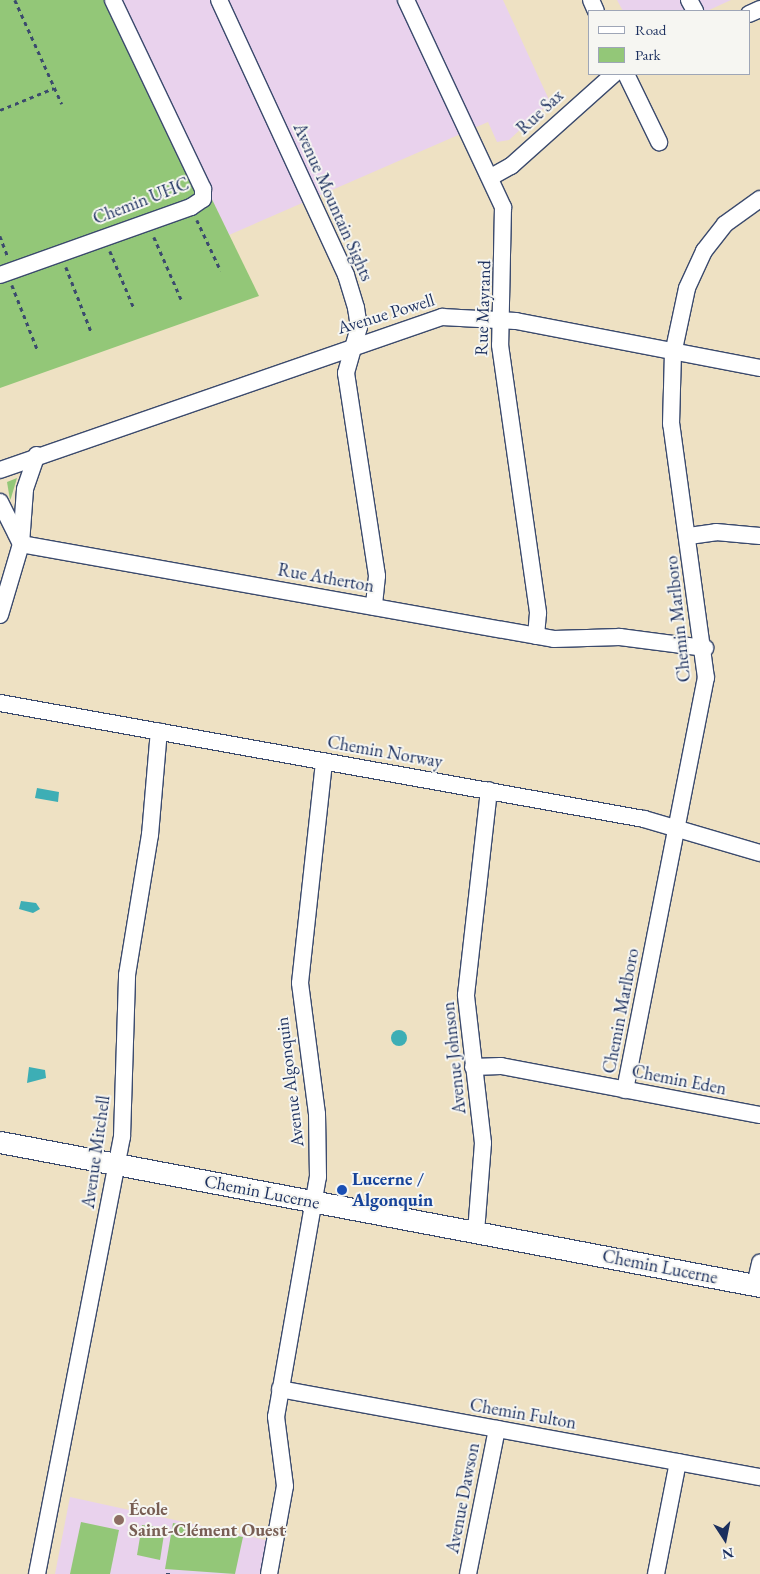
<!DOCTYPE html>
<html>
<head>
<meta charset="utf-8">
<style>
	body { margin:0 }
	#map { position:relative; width:760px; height:1574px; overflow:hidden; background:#eee1c3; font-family:"EB Garamond",serif }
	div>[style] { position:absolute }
	.built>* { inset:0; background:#e9d2ed }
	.green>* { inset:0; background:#93c778 }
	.water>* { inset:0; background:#3daeb5 }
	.round { border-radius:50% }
	.path>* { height:2.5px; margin-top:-1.25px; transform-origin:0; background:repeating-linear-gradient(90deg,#3b4a6d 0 4px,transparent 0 8px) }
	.roads { filter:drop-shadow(1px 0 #3b4a6d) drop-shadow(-1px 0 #3b4a6d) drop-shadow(0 1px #3b4a6d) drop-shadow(0 -1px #3b4a6d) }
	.minor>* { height:16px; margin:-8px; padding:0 8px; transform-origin:8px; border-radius:8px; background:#fff }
	.major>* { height:21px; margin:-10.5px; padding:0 10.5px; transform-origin:10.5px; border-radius:10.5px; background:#fff }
	.dots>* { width:14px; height:14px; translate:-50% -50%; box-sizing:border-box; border:2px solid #f6f6f2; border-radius:50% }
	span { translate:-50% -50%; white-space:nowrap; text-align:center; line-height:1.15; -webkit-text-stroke:4px #f6f6f2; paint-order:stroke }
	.street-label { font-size:18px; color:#1b2f5e }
	.transit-label { font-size:18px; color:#164399; font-weight:700 }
	.left { translate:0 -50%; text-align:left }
	.education-label { font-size:18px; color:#785e54; font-weight:700 }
	.legend { position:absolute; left:588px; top:10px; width:162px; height:65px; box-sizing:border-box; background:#f6f6f2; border:1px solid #9ea6b7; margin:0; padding:6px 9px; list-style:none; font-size:15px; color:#1b2f5e }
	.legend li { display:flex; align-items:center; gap:10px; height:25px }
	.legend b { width:25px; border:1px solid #9ea6b7 }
	.north { position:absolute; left:700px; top:1514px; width:50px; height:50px; -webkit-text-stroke:4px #f6f6f2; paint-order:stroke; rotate:169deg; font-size:14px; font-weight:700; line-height:20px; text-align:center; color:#1b2f5e }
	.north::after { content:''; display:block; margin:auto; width:18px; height:22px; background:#1b2f5e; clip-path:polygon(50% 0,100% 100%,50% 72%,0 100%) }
</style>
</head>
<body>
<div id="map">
	<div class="built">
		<div style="clip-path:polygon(115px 0,503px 0,550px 102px,509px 140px,497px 142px,488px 122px,229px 235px)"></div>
		<div style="clip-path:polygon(617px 0,731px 0,707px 11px,623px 11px)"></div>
		<div style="clip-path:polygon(70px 1497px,275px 1542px,269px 1574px,55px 1574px)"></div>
	</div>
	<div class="green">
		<div style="clip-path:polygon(0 0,115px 0,259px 296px,0 388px)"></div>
		<div style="clip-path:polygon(17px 478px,11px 498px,10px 500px,7px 482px)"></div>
		<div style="clip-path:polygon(81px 1522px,119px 1530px,110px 1574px,70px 1574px)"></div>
		<div style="clip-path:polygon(173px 1523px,243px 1537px,235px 1574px,165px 1569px)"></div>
		<div style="clip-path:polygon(142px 1525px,165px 1528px,160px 1560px,137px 1555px)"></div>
	</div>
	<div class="water">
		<div style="clip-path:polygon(37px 788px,59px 792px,58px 802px,35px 798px)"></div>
		<div style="clip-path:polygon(21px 901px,36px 903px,40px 909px,33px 913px,19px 909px)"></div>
		<div class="round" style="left:391px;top:1030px;width:16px;height:16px"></div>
		<div style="clip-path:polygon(29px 1067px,45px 1070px,46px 1078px,27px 1083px)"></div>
	</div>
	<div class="path">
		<div style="left:15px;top:0;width:114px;rotate:65.7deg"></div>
		<div style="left:0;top:110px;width:58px;rotate:-22.2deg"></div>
		<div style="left:197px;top:220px;width:56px;rotate:64.8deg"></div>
		<div style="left:0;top:236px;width:22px;rotate:69deg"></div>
		<div style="left:154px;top:237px;width:70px;rotate:66.4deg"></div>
		<div style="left:110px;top:251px;width:62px;rotate:67.2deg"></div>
		<div style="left:66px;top:267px;width:69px;rotate:68.7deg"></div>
		<div style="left:12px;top:285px;width:71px;rotate:68.5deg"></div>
		<div style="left:166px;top:1574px;width:4px"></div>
	</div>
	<div class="roads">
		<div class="minor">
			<div style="left:219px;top:0;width:303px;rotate:65.2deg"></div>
			<div style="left:346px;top:275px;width:34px;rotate:73deg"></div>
			<div style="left:356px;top:308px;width:19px;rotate:81deg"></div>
			<div style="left:359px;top:327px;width:48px;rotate:105.8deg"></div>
			<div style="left:346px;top:373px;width:205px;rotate:81.3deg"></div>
			<div style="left:377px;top:576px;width:31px;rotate:96deg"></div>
			<div style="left:406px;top:0;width:229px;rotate:64.9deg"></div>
			<div style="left:503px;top:207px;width:138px;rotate:91.2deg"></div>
			<div style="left:500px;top:345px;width:271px;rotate:81.9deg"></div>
			<div style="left:538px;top:613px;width:23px;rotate:95deg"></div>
			<div style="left:591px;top:0;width:12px;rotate:66deg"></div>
			<div style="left:689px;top:0;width:13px;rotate:61deg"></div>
			<div style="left:749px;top:14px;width:12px;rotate:-24deg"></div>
			<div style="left:626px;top:74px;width:76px;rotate:64.1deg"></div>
			<div style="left:491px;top:177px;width:23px;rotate:-29deg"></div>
			<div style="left:511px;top:166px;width:138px;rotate:-41.8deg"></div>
			<div style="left:0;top:275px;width:203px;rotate:-19.6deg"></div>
			<div style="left:191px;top:207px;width:14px;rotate:-34deg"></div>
			<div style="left:203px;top:199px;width:10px;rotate:-90deg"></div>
			<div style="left:203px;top:189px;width:209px;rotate:-115.5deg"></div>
			<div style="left:0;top:470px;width:468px;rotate:-19.1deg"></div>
			<div style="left:442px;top:317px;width:74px;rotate:3.1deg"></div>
			<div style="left:516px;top:321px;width:248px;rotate:10.9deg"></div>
			<div style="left:0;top:502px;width:45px;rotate:63.4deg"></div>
			<div style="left:689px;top:536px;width:27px;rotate:-8deg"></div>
			<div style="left:716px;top:532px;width:44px;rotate:5.2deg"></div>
			<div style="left:21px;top:544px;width:541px;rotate:10.11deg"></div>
			<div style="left:554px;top:639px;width:66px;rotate:-1.7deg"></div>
			<div style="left:620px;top:637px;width:86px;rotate:7.4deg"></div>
			<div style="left:0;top:615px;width:74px;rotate:-73.5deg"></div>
			<div style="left:21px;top:544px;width:55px;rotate:-85.8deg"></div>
			<div style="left:25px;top:489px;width:36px;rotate:-71deg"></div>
			<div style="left:0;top:703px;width:654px;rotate:10.21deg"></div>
			<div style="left:644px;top:819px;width:121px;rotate:16.3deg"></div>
			<div style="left:473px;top:1067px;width:28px;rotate:-2deg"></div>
			<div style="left:501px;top:1066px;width:264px;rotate:10.7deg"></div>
			<div style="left:625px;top:1090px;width:420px;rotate:-78.9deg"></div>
			<div style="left:706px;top:678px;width:256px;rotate:-97.8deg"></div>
			<div style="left:671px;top:424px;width:70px;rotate:-88.4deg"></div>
			<div style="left:673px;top:354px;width:67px;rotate:-78deg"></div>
			<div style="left:687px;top:288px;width:41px;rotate:-65.3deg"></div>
			<div style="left:704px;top:251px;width:34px;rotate:-52deg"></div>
			<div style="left:725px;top:224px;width:43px;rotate:-35.5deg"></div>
			<div style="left:476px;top:1232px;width:89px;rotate:-85.5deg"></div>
			<div style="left:483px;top:1143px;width:149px;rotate:-96.6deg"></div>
			<div style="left:466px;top:995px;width:206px;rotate:-83.6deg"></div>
			<div style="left:755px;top:1285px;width:23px;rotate:-77deg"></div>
			<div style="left:280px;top:1389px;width:488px;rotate:10.4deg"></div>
			<div style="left:37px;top:1574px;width:445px;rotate:-79deg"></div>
			<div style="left:122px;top:1137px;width:162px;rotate:-88.2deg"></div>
			<div style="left:127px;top:975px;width:142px;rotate:-80.7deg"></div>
			<div style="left:150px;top:835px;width:104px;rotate:-85.1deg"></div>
			<div style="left:269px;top:1574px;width:89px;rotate:-79.7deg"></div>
			<div style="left:285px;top:1486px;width:70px;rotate:-97.4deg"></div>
			<div style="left:276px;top:1417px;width:244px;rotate:-80.1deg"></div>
			<div style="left:318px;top:1177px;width:63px;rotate:-90.9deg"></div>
			<div style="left:317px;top:1114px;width:132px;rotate:-97.4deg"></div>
			<div style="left:300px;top:983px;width:223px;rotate:-83.8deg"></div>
			<div style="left:468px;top:1574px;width:148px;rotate:-78.7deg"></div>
			<div style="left:656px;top:1574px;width:114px;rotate:-78.9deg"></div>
		</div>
		<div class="major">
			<div style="left:0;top:1142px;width:774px;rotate:10.73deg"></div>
		</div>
	</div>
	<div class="dots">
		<div style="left:342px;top:1190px;background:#1a4fb4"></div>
		<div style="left:119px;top:1520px;background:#8d6e63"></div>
	</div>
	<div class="street-label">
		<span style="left:540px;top:112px;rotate:-43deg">Rue Sax</span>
		<span style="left:141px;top:201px;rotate:-21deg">Chemin UHC</span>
		<span style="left:333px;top:202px;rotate:66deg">Avenue Mountain Sights</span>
		<span style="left:483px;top:308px;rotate:-88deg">Rue Mayrand</span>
		<span style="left:386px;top:314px;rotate:-17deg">Avenue Powell</span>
		<span style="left:326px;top:578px;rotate:10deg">Rue Atherton</span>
		<span style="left:678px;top:619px;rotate:-96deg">Chemin Marlboro</span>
		<span style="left:385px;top:752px;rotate:10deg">Chemin Norway</span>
		<span style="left:621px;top:1011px;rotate:-79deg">Chemin Marlboro</span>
		<span style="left:454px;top:1058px;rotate:-96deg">Avenue Johnson</span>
		<span style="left:679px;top:1080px;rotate:11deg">Chemin Eden</span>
		<span style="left:290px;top:1082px;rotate:-97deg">Avenue Algonquin</span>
		<span style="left:96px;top:1152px;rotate:-82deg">Avenue Mitchell</span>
		<span style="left:262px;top:1192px;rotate:11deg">Chemin Lucerne</span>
		<span style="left:660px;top:1267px;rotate:11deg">Chemin Lucerne</span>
		<span style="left:523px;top:1414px;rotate:10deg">Chemin Fulton</span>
		<span style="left:463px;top:1498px;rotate:-79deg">Avenue Dawson</span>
	</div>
	<div class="transit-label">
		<span class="left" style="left:352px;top:1190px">Lucerne /<br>Algonquin</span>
	</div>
	<div class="education-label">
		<span class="left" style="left:129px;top:1520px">École<br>Saint-Clément Ouest</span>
	</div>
	<ul class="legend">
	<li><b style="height:6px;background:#fff"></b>Road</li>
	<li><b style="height:14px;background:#93c778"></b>Park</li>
	</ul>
	<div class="north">N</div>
</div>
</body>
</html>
